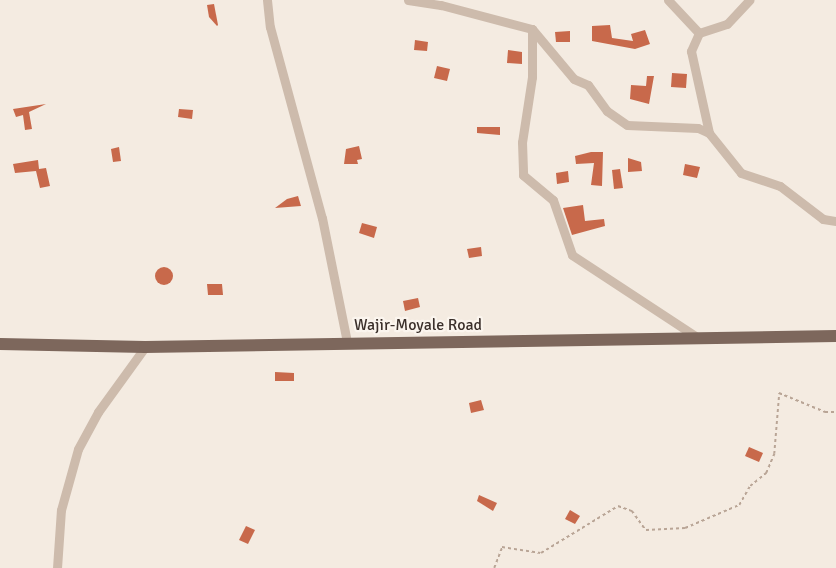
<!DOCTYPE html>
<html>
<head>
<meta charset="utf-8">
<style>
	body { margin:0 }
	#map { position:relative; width:836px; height:568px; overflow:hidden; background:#f4ebe1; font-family:Signika,sans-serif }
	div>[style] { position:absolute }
	.building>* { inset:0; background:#c8694b }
	.round { border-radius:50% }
	.path>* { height:1.5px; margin-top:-0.75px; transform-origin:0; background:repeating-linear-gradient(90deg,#b9a596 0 3px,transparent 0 6px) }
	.minor>* { height:9px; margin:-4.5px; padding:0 4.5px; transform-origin:4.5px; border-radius:4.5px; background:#cdbbac }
	.major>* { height:12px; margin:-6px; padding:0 6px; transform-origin:6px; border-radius:6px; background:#7d675c }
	span { translate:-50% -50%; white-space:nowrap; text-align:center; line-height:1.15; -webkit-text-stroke:4.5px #fbf5ee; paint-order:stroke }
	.street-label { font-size:16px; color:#3b302b }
</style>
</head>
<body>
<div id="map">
	<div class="building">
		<div style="clip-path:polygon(214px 4px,218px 25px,217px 26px,209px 17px,207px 5px)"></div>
		<div style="clip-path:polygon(610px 25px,612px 38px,633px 41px,631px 34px,645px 30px,650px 44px,635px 49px,592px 41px,592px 26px)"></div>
		<div style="clip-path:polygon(570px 31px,570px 42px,556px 42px,555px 32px)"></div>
		<div style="clip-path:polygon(415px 40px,428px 42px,427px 51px,414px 50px)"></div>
		<div style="clip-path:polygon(508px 50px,522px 52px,522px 64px,507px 63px)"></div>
		<div style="clip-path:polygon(437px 66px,450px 69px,447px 81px,434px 78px)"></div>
		<div style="clip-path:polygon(672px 73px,687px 74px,686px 88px,671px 87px)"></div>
		<div style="clip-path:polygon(647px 76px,654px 76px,649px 104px,630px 99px,631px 85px,646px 86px)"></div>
		<div style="clip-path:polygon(46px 104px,29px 112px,32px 129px,25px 130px,23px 115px,16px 117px,13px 109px)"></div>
		<div style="clip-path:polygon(179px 109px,193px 110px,192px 119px,178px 117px)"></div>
		<div style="clip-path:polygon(477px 127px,500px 127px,500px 135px,477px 133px)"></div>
		<div style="clip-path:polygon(359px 146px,362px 159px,357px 160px,358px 164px,344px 164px,346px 149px)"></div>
		<div style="clip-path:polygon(119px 147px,121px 161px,113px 162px,111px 149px)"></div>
		<div style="clip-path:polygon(591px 152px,603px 152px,602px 186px,591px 185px,594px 163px,576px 164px,575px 156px)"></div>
		<div style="clip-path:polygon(628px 158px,641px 162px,642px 171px,628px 172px)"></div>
		<div style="clip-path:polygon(38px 160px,39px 169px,46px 168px,50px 186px,40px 188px,36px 171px,15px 173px,13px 164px)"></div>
		<div style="clip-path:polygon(685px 164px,700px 167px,697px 178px,683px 175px)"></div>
		<div style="clip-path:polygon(620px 169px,623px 188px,614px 189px,612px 170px)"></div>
		<div style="clip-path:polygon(568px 171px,569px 182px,557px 184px,556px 173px)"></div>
		<div style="clip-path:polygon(298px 196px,301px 206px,275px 208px,287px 199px)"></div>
		<div style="clip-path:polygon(583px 205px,585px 221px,604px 219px,605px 226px,572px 235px,563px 208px)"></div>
		<div style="clip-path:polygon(362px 223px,377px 227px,374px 238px,359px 233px)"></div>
		<div style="clip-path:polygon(481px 247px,482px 256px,469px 258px,467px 249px)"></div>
		<div class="round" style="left:155px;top:267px;width:18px;height:18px"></div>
		<div style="clip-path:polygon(207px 284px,222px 284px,223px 295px,208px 295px)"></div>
		<div style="clip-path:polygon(418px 298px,420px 307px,405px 311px,403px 301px)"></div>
		<div style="clip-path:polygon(275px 372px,294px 373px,294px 381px,275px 381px)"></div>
		<div style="clip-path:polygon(481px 400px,484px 410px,471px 413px,469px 403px)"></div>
		<div style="clip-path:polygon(749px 447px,763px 453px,759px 462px,745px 456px)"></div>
		<div style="clip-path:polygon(479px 495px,497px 503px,493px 511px,477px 501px)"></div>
		<div style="clip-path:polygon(570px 510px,580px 516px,575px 524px,565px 519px)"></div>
		<div style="clip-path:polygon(246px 526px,255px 530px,248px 544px,239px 540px)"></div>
	</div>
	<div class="path">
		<div style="left:494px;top:568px;width:22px;rotate:-69deg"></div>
		<div style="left:502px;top:547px;width:39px;rotate:9deg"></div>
		<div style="left:541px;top:553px;width:90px;rotate:-31.4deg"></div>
		<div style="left:618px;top:506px;width:15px;rotate:20deg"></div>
		<div style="left:632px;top:511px;width:24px;rotate:54deg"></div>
		<div style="left:646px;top:530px;width:39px;rotate:-3deg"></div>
		<div style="left:685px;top:528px;width:59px;rotate:-23.1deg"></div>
		<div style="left:739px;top:505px;width:22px;rotate:-60deg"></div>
		<div style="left:750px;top:486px;width:21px;rotate:-39deg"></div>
		<div style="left:766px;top:473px;width:21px;rotate:-67deg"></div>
		<div style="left:774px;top:454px;width:61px;rotate:-85.3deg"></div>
		<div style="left:779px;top:393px;width:50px;rotate:22.4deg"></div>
		<div style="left:825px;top:412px;width:11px"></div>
	</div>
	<div class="minor">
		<div style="left:267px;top:0;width:27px;rotate:84deg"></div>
		<div style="left:270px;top:27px;width:198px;rotate:74.8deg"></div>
		<div style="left:322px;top:218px;width:126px;rotate:78.6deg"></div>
		<div style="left:408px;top:0;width:33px;rotate:9deg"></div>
		<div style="left:441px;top:5px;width:94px;rotate:14.8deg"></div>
		<div style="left:532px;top:29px;width:65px;rotate:50deg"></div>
		<div style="left:574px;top:79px;width:15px;rotate:23deg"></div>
		<div style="left:588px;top:85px;width:32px;rotate:54deg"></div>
		<div style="left:607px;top:111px;width:24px;rotate:35deg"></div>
		<div style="left:627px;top:125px;width:71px;rotate:2.4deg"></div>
		<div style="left:698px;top:128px;width:12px;rotate:24deg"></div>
		<div style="left:709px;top:133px;width:51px;rotate:51.3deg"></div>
		<div style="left:741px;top:173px;width:41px;rotate:18.4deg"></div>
		<div style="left:780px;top:186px;width:54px;rotate:37.5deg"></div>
		<div style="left:823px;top:219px;width:13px;rotate:9deg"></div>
		<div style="left:668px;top:0;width:45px;rotate:46.8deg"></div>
		<div style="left:699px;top:33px;width:20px;rotate:114deg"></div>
		<div style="left:691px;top:51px;width:84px;rotate:77.6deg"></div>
		<div style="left:532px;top:29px;width:48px;rotate:90deg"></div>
		<div style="left:532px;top:77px;width:66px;rotate:98.7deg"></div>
		<div style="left:522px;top:142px;width:33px;rotate:88deg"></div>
		<div style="left:523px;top:175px;width:39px;rotate:40deg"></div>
		<div style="left:553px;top:200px;width:58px;rotate:70.9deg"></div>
		<div style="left:572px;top:255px;width:153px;rotate:33.3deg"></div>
		<div style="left:699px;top:33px;width:29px;rotate:-18deg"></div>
		<div style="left:727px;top:24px;width:33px;rotate:-47deg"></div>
		<div style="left:57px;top:568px;width:58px;rotate:-86.1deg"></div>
		<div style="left:61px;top:510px;width:63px;rotate:-74.4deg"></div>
		<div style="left:78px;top:449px;width:42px;rotate:-61.6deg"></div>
		<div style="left:98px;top:412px;width:80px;rotate:-54.1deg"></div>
	</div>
	<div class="major">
		<div style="left:0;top:344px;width:145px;rotate:1.2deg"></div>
		<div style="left:145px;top:347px;width:691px;rotate:-0.91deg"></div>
	</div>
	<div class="street-label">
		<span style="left:418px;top:325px">Wajir-Moyale Road</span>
	</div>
</div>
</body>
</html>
